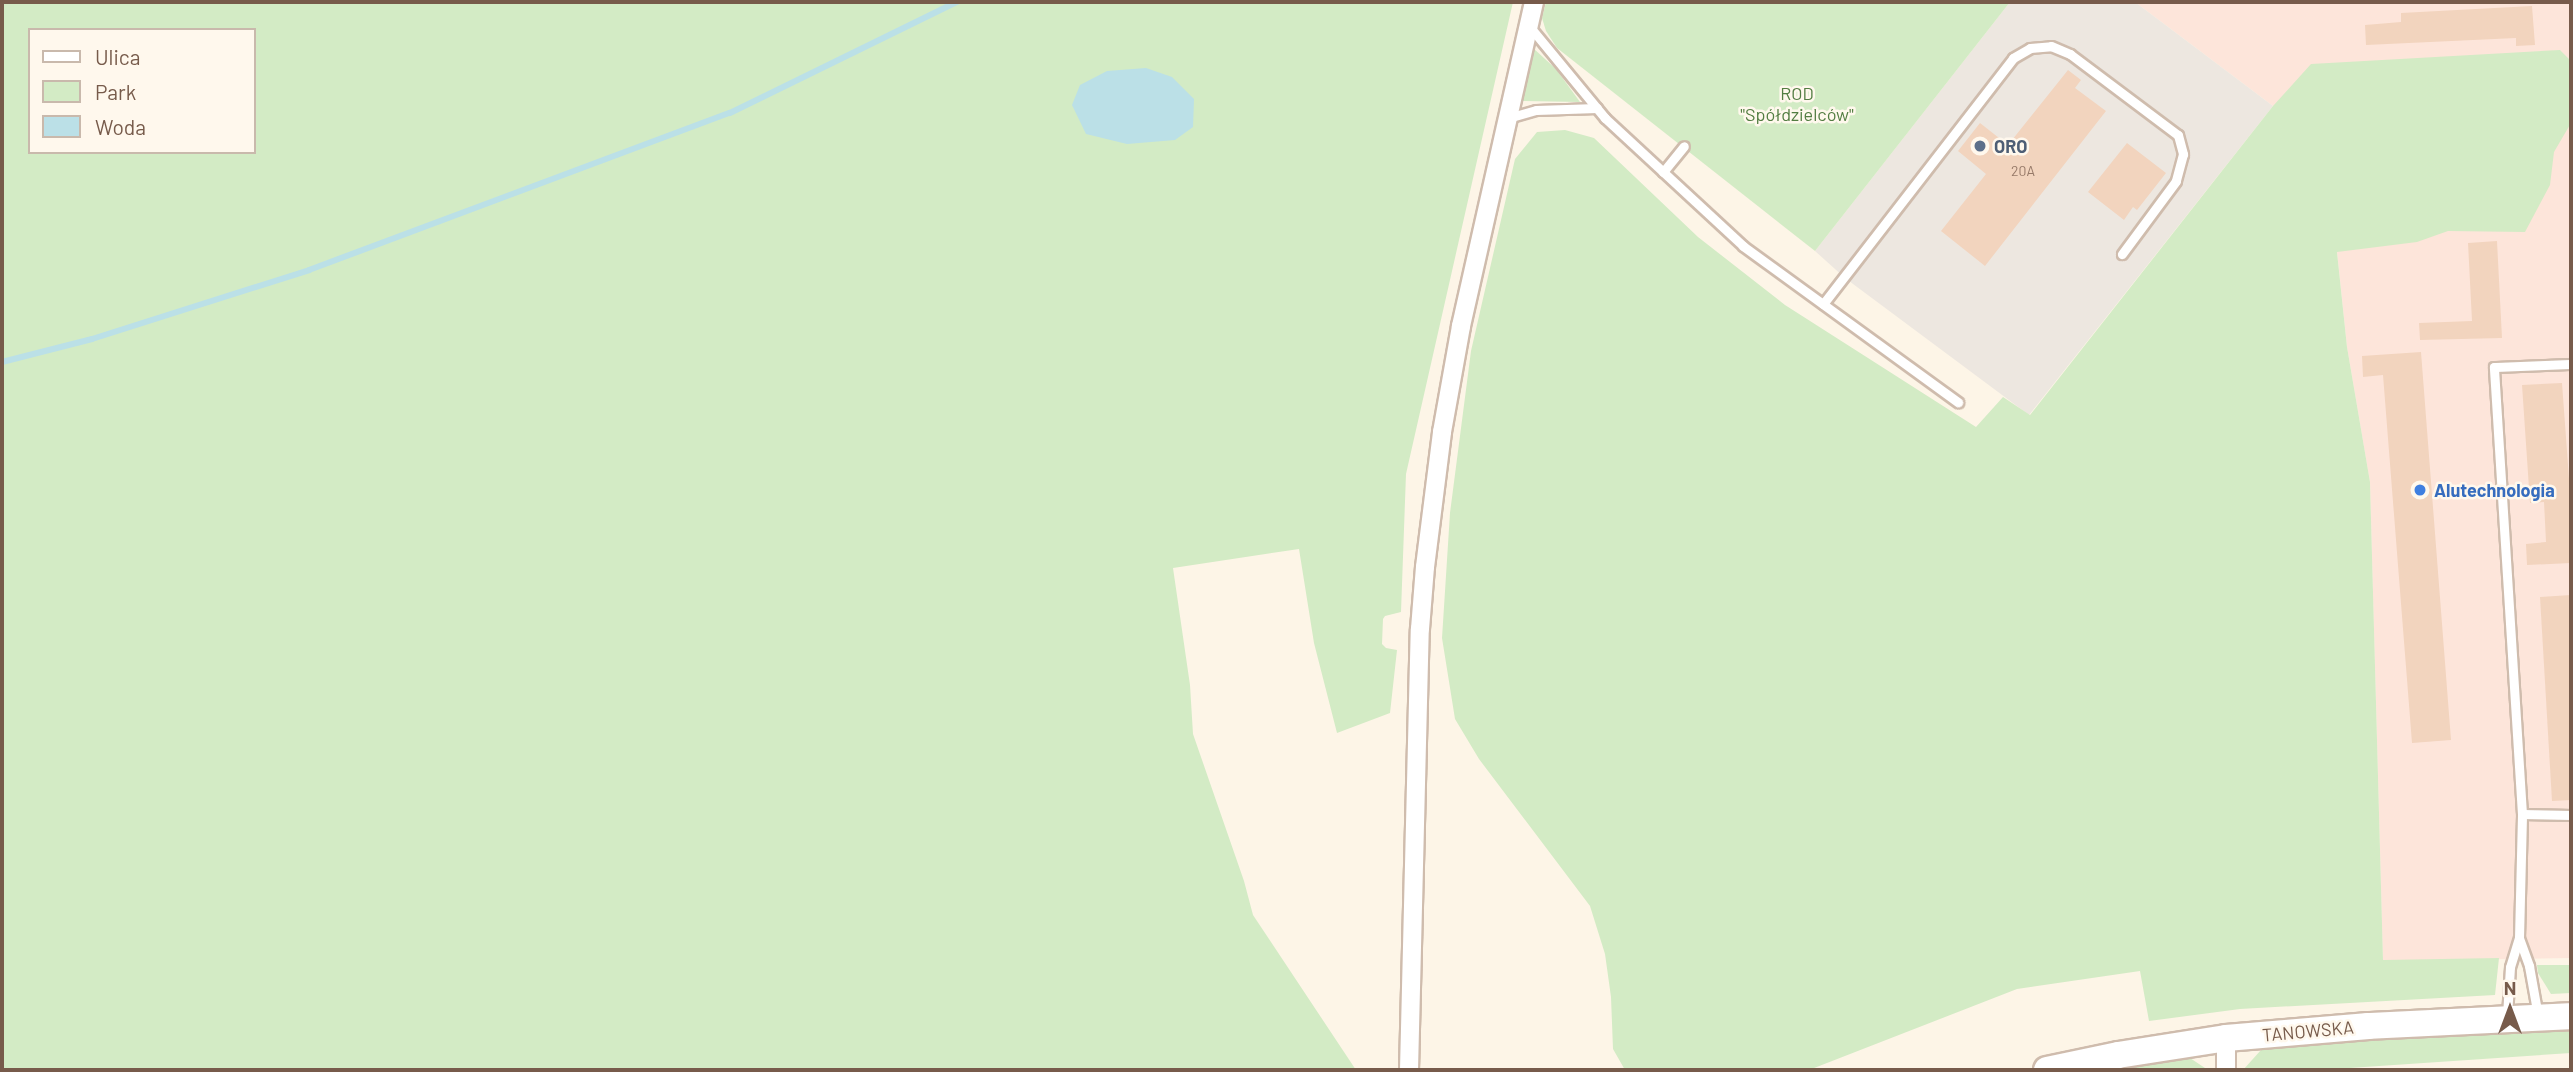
<!DOCTYPE html>
<html>
<head>
<meta charset="utf-8">
<style>
	body { margin:0 }
	#map { position:relative; width:2573px; height:1072px; overflow:hidden; background:#fdf5e7; font-family:Barlow,sans-serif }
	div>[style] { position:absolute }
	.commercial>* { inset:0; background:#fde5da }
	.industrial>* { inset:0; background:#ede7e0 }
	.green>* { inset:0; background:#d3ebc5 }
	.water>* { inset:0; background:#bbe0e7 }
	.stream>* { height:6px; margin:-3px; padding:0 3px; transform-origin:3px; border-radius:3px; background:#bbe0e7 }
	.building>* { inset:0; background:#f2d4be }
	.roads { filter:drop-shadow(2px 0 #cfbcad) drop-shadow(-2px 0 #cfbcad) drop-shadow(0 2px #cfbcad) drop-shadow(0 -2px #cfbcad) }
	.service>* { height:9px; margin:-4.5px; padding:0 4.5px; transform-origin:4.5px; border-radius:4.5px; background:#fff }
	.minor>* { height:18px; margin:-9px; padding:0 9px; transform-origin:9px; border-radius:9px; background:#fff }
	.secondary>* { height:26px; margin:-13px; padding:0 13px; transform-origin:13px; border-radius:13px; background:#fff }
	.dots>* { width:19px; height:19px; translate:-50% -50%; box-sizing:border-box; border:4px solid #fff8ed; border-radius:50% }
	span { translate:-50% -50%; white-space:nowrap; text-align:center; line-height:1.15; -webkit-text-stroke:5px #fff8ed; paint-order:stroke }
	.number-label { font-size:14px; color:#967968 }
	.number-label span { -webkit-text-stroke-width:0 }
	.park-label { font-size:18px; color:#537d42 }
	.service-label { font-size:18px; color:#4e5e75; font-weight:700 }
	.left { translate:0 -50%; text-align:left }
	.shop-label { font-size:18px; color:#366cbe; font-weight:700 }
	.street-label { font-size:18px; color:#775b4b }
	.frame { position:absolute; inset:0; border:4px solid #775b4b; pointer-events:none }
	.legend { position:absolute; left:28px; top:28px; width:228px; height:126px; box-sizing:border-box; background:#fff8ed; border:2px solid #c9b9ac; margin:0; padding:9px 12px; list-style:none; font-size:21px; color:#775b4b }
	.legend li { display:flex; align-items:center; gap:14px; height:35px }
	.legend b { width:35px; border:2px solid #c9b9ac }
	.north { position:absolute; left:2475px; top:974px; width:70px; height:70px; -webkit-text-stroke:5px #fff8ed; paint-order:stroke; rotate:0deg; font-size:19px; font-weight:700; line-height:28px; text-align:center; color:#775b4b }
	.north::after { content:''; display:block; margin:auto; width:24px; height:32px; background:#775b4b; clip-path:polygon(50% 0,100% 100%,50% 72%,0 100%) }
</style>
</head>
<body>
<div id="map">
	<div class="commercial">
		<div style="clip-path:polygon(2135px 2px,2571px 2px,2571px 958px,2383px 961px,2370px 482px,2347px 347px,2337px 251px,2273px 106px)"></div>
	</div>
	<div class="industrial">
		<div style="clip-path:polygon(2010px 2px,2135px 2px,2273px 106px,2029px 415px,1845px 278px,1815px 251px)"></div>
	</div>
	<div class="green">
		<div style="clip-path:polygon(evenodd,2px 2px,1513px 2px,1406px 474px,1401px 612px,1385px 616px,1383px 619px,1382px 644px,1386px 648px,1397px 650px,1390px 713px,1337px 733px,1314px 643px,1299px 549px,1173px 568px,1190px 685px,1193px 734px,1244px 881px,1253px 915px,1356px 1070px,2px 1070px,2px 2px,30px 30px,254px 30px,254px 152px,30px 152px,30px 30px)"></div>
		<div style="clip-path:polygon(1546px 2px,2010px 2px,1815px 251px,1557px 48px,1546px 31px,1542px 18px)"></div>
		<div style="clip-path:polygon(1533px 48px,1556px 69px,1580px 102px,1521px 101px)"></div>
		<div style="clip-path:polygon(2560px 50px,2571px 61px,2571px 123px,2554px 152px,2550px 185px,2525px 232px,2448px 231px,2417px 242px,2337px 252px,2347px 347px,2370px 482px,2383px 960px,2499px 958px,2495px 995px,2240px 1009px,2149px 1021px,2140px 971px,2017px 989px,1809px 1070px,1625px 1070px,1613px 1049px,1611px 997px,1605px 954px,1590px 906px,1479px 759px,1455px 719px,1442px 638px,1450px 513px,1471px 351px,1515px 159px,1537px 132px,1565px 130px,1594px 138px,1698px 237px,1785px 305px,1976px 427px,2003px 397px,2030px 415px,2273px 106px,2311px 64px)"></div>
		<div style="clip-path:polygon(2537px 965px,2571px 965px,2571px 993px,2551px 994px,2538px 973px)"></div>
		<div style="clip-path:polygon(2571px 1025px,2571px 1053px,2320px 1070px,2243px 1070px,2261px 1050px,2273px 1045px)"></div>
		<div style="clip-path:polygon(2187px 1056px,2208px 1070px,2121px 1070px,2120px 1064px)"></div>
	</div>
	<div class="water">
		<div style="clip-path:polygon(1146px 68px,1172px 77px,1194px 99px,1193px 127px,1175px 140px,1127px 144px,1086px 134px,1072px 105px,1080px 85px,1107px 71px)"></div>
	</div>
	<div class="stream">
		<div style="left:2px;top:362px;width:93px;rotate:-14.3deg"></div>
		<div style="left:92px;top:339px;width:228px;rotate:-17.6deg"></div>
		<div style="left:309px;top:270px;width:449px;rotate:-20.5deg"></div>
		<div style="left:730px;top:113px;width:253px;rotate:-26.1deg"></div>
	</div>
	<div class="building">
		<div style="clip-path:polygon(2532px 6px,2535px 45px,2516px 46px,2516px 38px,2366px 45px,2365px 25px,2401px 22px,2401px 13px)"></div>
		<div style="clip-path:polygon(2068px 70px,2081px 80px,2075px 88px,2106px 111px,1985px 266px,1941px 231px,1986px 174px,1958px 151px,1980px 123px,2008px 145px)"></div>
		<div style="clip-path:polygon(2127px 143px,2166px 173px,2137px 210px,2133px 207px,2124px 220px,2088px 192px)"></div>
		<div style="clip-path:polygon(2497px 241px,2502px 338px,2420px 340px,2419px 323px,2472px 321px,2468px 243px)"></div>
		<div style="clip-path:polygon(2421px 352px,2451px 740px,2412px 743px,2383px 375px,2363px 377px,2362px 356px)"></div>
		<div style="clip-path:polygon(2562px 383px,2571px 506px,2571px 563px,2527px 565px,2526px 544px,2546px 542px,2544px 502px,2530px 503px,2522px 385px)"></div>
		<div style="clip-path:polygon(2571px 595px,2571px 800px,2552px 801px,2540px 597px)"></div>
	</div>
	<div class="roads">
		<div class="service">
			<div style="left:1530px;top:27px;width:118px;rotate:50.5deg"></div>
			<div style="left:1605px;top:118px;width:188px;rotate:42.8deg"></div>
			<div style="left:1743px;top:246px;width:266px;rotate:36deg"></div>
			<div style="left:1508px;top:118px;width:29px;rotate:-16deg"></div>
			<div style="left:1536px;top:110px;width:61px;rotate:-1.9deg"></div>
			<div style="left:1663px;top:172px;width:33px;rotate:-51deg"></div>
			<div style="left:1823px;top:304px;width:311px;rotate:-52.3deg"></div>
			<div style="left:2013px;top:58px;width:20px;rotate:-30deg"></div>
			<div style="left:2030px;top:48px;width:21px;rotate:-5deg"></div>
			<div style="left:2051px;top:46px;width:21px;rotate:23deg"></div>
			<div style="left:2070px;top:54px;width:135px;rotate:36.9deg"></div>
			<div style="left:2178px;top:135px;width:20px;rotate:75deg"></div>
			<div style="left:2183px;top:154px;width:28px;rotate:105deg"></div>
			<div style="left:2176px;top:181px;width:91px;rotate:126.5deg"></div>
			<div style="left:2522px;top:814px;width:49px;rotate:1.2deg"></div>
			<div style="left:2519px;top:938px;width:124px;rotate:-88.6deg"></div>
			<div style="left:2522px;top:814px;width:448px;rotate:-93.6deg"></div>
			<div style="left:2494px;top:367px;width:77px;rotate:-2.2deg"></div>
			<div style="left:2507px;top:1016px;width:49px;rotate:-86.5deg"></div>
			<div style="left:2510px;top:967px;width:30px;rotate:-73deg"></div>
			<div style="left:2519px;top:938px;width:30px;rotate:70deg"></div>
			<div style="left:2529px;top:966px;width:51px;rotate:79.8deg"></div>
		</div>
		<div class="minor">
			<div style="left:1409px;top:1070px;width:441px;rotate:-88.6deg"></div>
			<div style="left:1420px;top:629px;width:62px;rotate:-85.4deg"></div>
			<div style="left:1425px;top:567px;width:136px;rotate:-82.8deg"></div>
			<div style="left:1442px;top:432px;width:108px;rotate:-79.8deg"></div>
			<div style="left:1461px;top:326px;width:332px;rotate:-77.3deg"></div>
			<div style="left:2226px;top:1070px;width:32px;rotate:-90deg"></div>
		</div>
		<div class="secondary">
			<div style="left:2047px;top:1070px;width:73px;rotate:-11.9deg"></div>
			<div style="left:2118px;top:1055px;width:109px;rotate:-8.9deg"></div>
			<div style="left:2226px;top:1038px;width:143px;rotate:-4.8deg"></div>
			<div style="left:2368px;top:1026px;width:203px;rotate:-2.8deg"></div>
		</div>
	</div>
	<div class="dots">
		<div style="left:1980px;top:146px;background:#5c6f8a"></div>
		<div style="left:2420px;top:490px;background:#3f7fe0"></div>
	</div>
	<div class="number-label">
		<span style="left:2023px;top:171px">20A</span>
	</div>
	<div class="park-label">
		<span style="left:1797px;top:104px">ROD<br>"Spółdzielców"</span>
	</div>
	<div class="service-label">
		<span class="left" style="left:1994px;top:146px">ORO</span>
	</div>
	<div class="shop-label">
		<span class="left" style="left:2434px;top:490px">Alutechnologia</span>
	</div>
	<div class="street-label">
		<span style="left:2308px;top:1031px;rotate:-5deg">TANOWSKA</span>
	</div>
	<div class="frame"></div>
	<ul class="legend">
	<li><b style="height:9px;background:#fff"></b>Ulica</li>
	<li><b style="height:19px;background:#d3ebc5"></b>Park</li>
	<li><b style="height:19px;background:#bbe0e7"></b>Woda</li>
	</ul>
	<div class="north">N</div>
</div>
</body>
</html>
